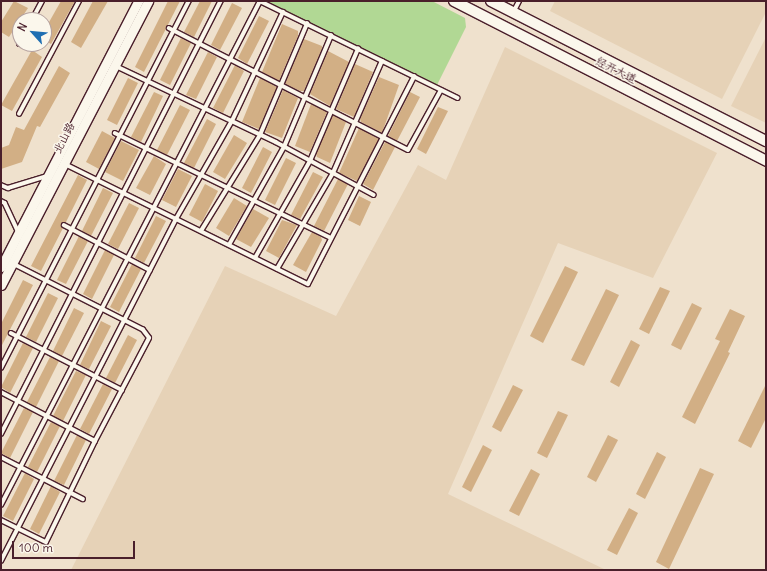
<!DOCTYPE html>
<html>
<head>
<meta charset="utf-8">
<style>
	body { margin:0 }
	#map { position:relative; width:767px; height:571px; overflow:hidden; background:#efe1cd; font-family:Delius,"LXGW WenKai TC",sans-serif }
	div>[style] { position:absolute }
	.built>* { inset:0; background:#e6d2b7 }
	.green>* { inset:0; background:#b1d894 }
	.building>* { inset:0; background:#d2af85 }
	.roads { filter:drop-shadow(1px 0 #4a1f2b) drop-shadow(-1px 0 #4a1f2b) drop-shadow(0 1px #4a1f2b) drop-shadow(0 -1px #4a1f2b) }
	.service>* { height:3.5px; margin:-1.75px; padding:0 1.75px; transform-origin:1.75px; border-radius:1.75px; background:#fbf7ec }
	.tertiary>* { height:9px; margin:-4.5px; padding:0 4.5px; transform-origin:4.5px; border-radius:4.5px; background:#fbf7ec }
	.secondary>* { height:10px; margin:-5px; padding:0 5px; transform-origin:5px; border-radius:5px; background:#fbf7ec }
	span { translate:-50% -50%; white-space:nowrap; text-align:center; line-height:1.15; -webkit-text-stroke:3px #fbf7ec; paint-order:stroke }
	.street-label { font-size:11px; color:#4a1f2b }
	.frame { position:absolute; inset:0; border:2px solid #4a1f2b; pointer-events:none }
	.north { position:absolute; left:12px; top:12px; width:40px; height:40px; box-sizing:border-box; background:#fbf7ec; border:1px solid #b4a19f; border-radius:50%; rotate:297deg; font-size:11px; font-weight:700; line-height:16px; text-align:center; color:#4a1f2b }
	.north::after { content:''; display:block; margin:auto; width:14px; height:18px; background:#1f6fb2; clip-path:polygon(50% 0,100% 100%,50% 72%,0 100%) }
	.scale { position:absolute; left:12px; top:541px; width:123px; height:18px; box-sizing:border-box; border:2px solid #4a1f2b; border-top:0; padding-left:5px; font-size:12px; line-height:14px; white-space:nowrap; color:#4a1f2b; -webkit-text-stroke:3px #fbf7ec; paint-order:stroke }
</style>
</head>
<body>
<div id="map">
	<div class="built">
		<div style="clip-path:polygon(555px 1px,766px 1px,766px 12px,722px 99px,550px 11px)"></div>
		<div style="clip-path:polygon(766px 37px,766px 123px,731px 106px)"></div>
		<div style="clip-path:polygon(505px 47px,717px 153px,653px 278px,558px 243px,448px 494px,606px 570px,71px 570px,225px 266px,336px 316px,418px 165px,446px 180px)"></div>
	</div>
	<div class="green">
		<div style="clip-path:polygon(264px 1px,432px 1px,465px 18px,466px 27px,436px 87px)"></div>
	</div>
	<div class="building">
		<div style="clip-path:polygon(14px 1px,28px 8px,9px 37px,1px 32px,1px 22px)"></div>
		<div style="clip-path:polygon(61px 1px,75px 1px,51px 44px,44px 40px,44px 31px)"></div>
		<div style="clip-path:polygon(93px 1px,108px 1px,81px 48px,71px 42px)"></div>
		<div style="clip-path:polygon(168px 1px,180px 1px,144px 72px,135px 67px)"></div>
		<div style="clip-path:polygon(200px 1px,212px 1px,194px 37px,184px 32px)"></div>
		<div style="clip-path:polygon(232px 3px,242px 8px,220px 50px,211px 45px)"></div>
		<div style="clip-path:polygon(259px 16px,269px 21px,247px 64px,238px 58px)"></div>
		<div style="clip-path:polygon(282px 24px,298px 31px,298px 36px,279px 81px,262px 72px)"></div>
		<div style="clip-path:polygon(181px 38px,191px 43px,170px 85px,160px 80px)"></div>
		<div style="clip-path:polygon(304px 39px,322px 46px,322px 49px,304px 91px,300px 91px,285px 84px)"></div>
		<div style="clip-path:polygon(32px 50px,42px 57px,12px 111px,1px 105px)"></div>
		<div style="clip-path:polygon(328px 51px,349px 62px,330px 106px,310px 94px)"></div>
		<div style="clip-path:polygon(208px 52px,217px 57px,196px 99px,186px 95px)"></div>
		<div style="clip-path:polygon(355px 64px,373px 72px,354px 117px,336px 109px)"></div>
		<div style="clip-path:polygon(235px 65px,244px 71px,223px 113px,213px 108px)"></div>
		<div style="clip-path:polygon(59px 66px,70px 73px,40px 127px,37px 126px,22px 162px,1px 169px,1px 148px,9px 145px,16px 127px,24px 130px)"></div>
		<div style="clip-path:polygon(379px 77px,399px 85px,382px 133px,361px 122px,360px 119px)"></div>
		<div style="clip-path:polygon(128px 78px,138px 83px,117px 125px,107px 120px)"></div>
		<div style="clip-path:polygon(260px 78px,277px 87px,259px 129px,242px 122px)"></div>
		<div style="clip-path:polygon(283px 90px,298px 98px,282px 138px,265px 132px)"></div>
		<div style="clip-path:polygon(154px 92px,163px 96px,141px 142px,131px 137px)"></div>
		<div style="clip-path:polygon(410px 92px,420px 97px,397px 141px,388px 136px)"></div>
		<div style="clip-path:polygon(311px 104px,327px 112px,310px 152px,295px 146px)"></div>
		<div style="clip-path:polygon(180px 105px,190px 110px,167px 155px,157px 150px)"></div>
		<div style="clip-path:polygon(438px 107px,448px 111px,426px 154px,417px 149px)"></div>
		<div style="clip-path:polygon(333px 115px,346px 122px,330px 163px,317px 157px,316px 154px)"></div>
		<div style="clip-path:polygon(207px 119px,216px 124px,194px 168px,184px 163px)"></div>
		<div style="clip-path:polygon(359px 128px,379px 139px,357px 181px,339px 173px)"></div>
		<div style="clip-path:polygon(102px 131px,115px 138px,99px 169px,86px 162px)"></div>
		<div style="clip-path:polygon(234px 135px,247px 143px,225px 179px,213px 172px)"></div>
		<div style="clip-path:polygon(121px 141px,139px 150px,123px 181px,105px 172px)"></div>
		<div style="clip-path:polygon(385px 142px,395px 147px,373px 190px,363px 184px)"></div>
		<div style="clip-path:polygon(263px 147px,272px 152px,251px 193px,242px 188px)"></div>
		<div style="clip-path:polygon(154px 156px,166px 164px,150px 195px,136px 188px)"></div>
		<div style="clip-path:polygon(286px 158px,296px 163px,275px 205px,265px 200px)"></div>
		<div style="clip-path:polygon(178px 169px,192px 176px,176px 207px,162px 200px)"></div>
		<div style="clip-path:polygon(313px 172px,323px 177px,300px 219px,291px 215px)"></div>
		<div style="clip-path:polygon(78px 175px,87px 180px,66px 222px,61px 224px,63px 228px,41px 271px,31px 266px)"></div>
		<div style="clip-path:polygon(338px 179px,348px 184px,324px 231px,314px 226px)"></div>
		<div style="clip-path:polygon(205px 184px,218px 191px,202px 222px,189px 215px)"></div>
		<div style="clip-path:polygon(103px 188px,113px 193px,91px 236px,82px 231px)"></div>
		<div style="clip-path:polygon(359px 196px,371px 202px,360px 226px,348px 220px)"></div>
		<div style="clip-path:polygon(234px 198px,247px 206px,229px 236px,216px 228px)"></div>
		<div style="clip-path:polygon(129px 203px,139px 208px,118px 249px,108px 244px)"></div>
		<div style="clip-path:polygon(253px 209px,269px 218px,251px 247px,236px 239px)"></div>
		<div style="clip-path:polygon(156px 216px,166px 221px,144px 263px,135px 258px)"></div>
		<div style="clip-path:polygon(282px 220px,297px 225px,279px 258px,266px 251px)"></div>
		<div style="clip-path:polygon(312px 232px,321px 237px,322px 240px,306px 272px,293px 265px)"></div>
		<div style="clip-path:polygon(79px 236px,88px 241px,66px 284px,57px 280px)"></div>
		<div style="clip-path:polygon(105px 250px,114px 255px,92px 299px,83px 294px)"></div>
		<div style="clip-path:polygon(132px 264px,141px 269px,119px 312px,110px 307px)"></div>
		<div style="clip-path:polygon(565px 266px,578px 272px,543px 343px,530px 336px)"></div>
		<div style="clip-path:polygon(23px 280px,33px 285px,1px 347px,1px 324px)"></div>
		<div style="clip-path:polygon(660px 287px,670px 291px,649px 334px,639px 329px)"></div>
		<div style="clip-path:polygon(606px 289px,619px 295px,584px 366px,571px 360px)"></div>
		<div style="clip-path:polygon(48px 293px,58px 298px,36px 342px,26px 337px)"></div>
		<div style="clip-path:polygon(692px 303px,702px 308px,681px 350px,671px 345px)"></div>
		<div style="clip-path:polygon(74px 308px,84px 313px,62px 356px,53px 351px)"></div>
		<div style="clip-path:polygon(730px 309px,745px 316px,728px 352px,730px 353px,695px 424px,682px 417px,720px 341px,715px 339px)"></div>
		<div style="clip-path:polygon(101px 321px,111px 326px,89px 369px,80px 365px)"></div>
		<div style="clip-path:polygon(128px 335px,137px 340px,115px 383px,106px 378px)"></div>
		<div style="clip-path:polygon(631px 340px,640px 345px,619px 387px,610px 382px)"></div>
		<div style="clip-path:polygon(23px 343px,33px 348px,10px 393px,1px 387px)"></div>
		<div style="clip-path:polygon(50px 357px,59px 361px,36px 407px,27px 402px)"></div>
		<div style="clip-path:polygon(76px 371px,86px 375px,63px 421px,53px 416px)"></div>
		<div style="clip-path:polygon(103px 384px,112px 389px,89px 434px,80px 429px)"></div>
		<div style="clip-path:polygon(766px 384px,766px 418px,751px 448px,738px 441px)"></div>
		<div style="clip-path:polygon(513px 385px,523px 390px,501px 432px,492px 427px)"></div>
		<div style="clip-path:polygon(24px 408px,33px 412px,10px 458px,1px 453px)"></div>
		<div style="clip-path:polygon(558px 411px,568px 415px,547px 458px,537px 453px)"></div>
		<div style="clip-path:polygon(51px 422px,60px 426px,37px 472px,28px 467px)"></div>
		<div style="clip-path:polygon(77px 435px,86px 440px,64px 485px,54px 481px)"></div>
		<div style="clip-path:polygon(608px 435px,618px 440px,596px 482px,587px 477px)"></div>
		<div style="clip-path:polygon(483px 445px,492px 450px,471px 492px,462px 487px)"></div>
		<div style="clip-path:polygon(657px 452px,666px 457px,645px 499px,636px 494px)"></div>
		<div style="clip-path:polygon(700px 468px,714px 474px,669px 569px,656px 562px)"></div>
		<div style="clip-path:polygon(531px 469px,540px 474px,519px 516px,509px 511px)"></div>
		<div style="clip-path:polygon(25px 473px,34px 479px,13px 521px,3px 516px)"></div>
		<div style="clip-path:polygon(51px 486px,60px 492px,39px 534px,30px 529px)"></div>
		<div style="clip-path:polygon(629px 508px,638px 513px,617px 555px,607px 550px)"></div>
	</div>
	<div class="roads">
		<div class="service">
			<div style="left:260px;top:1px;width:220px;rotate:26.1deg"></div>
			<div style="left:514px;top:11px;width:11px;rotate:-63deg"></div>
			<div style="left:32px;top:20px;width:21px;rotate:-62deg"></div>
			<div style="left:169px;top:28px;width:268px;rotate:27deg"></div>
			<div style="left:408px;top:150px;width:68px;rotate:-61.2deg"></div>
			<div style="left:19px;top:44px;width:1px;rotate:-45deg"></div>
			<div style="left:116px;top:66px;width:177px;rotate:25.4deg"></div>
			<div style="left:276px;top:142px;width:111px;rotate:28.4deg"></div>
			<div style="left:19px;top:114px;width:128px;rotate:-62deg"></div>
			<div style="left:115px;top:133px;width:240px;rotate:25.9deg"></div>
			<div style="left:65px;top:164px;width:271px;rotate:26.3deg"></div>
			<div style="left:308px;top:284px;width:233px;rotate:-62.9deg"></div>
			<div style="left:1px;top:185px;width:8px;rotate:23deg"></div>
			<div style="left:8px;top:188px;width:39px;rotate:-17deg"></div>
			<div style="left:1px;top:201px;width:4px;rotate:27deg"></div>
			<div style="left:5px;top:203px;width:31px;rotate:65deg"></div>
			<div style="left:64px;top:225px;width:97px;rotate:27.6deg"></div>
			<div style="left:201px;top:231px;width:113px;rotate:-58.4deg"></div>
			<div style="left:260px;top:135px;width:121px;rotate:-67.1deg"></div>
			<div style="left:229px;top:245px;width:112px;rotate:-60.7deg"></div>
			<div style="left:284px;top:147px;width:121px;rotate:-67.1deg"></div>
			<div style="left:255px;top:258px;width:112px;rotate:-60.4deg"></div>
			<div style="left:310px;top:161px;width:122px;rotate:-66.8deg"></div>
			<div style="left:277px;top:269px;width:111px;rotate:-59.7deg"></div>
			<div style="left:333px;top:173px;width:122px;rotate:-66.4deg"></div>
			<div style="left:11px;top:333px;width:125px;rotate:27.2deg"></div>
			<div style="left:1px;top:368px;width:412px;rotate:-62.9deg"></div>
			<div style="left:1px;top:392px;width:106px;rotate:27.5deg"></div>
			<div style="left:1px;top:434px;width:486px;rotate:-63.1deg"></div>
			<div style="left:1px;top:457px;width:92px;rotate:27.1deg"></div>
			<div style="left:1px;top:505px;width:567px;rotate:-62.8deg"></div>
			<div style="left:1px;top:520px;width:50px;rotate:26.1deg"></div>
			<div style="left:46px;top:542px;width:112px;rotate:-64.1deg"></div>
			<div style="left:95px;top:441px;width:116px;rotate:-62.3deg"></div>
			<div style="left:149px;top:338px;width:10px;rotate:-127deg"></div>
			<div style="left:143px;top:330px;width:146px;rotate:-153.1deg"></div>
			<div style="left:1px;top:561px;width:384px;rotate:-62.9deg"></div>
			<div style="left:176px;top:219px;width:113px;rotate:-60.3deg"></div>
			<div style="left:232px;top:121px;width:120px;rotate:-64.9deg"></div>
		</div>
		<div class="tertiary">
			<div style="left:1px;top:267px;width:299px;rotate:-62.7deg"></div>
			<div style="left:1px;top:285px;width:320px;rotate:-62.6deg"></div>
		</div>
		<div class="secondary">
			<div style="left:454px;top:1px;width:351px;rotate:27.1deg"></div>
			<div style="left:491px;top:1px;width:309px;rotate:27deg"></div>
		</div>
	</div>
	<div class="street-label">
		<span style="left:616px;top:70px;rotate:27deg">经开大道</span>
		<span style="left:64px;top:138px;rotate:-63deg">北山路</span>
	</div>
	<div class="frame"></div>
	<div class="north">N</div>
	<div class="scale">100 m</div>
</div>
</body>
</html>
